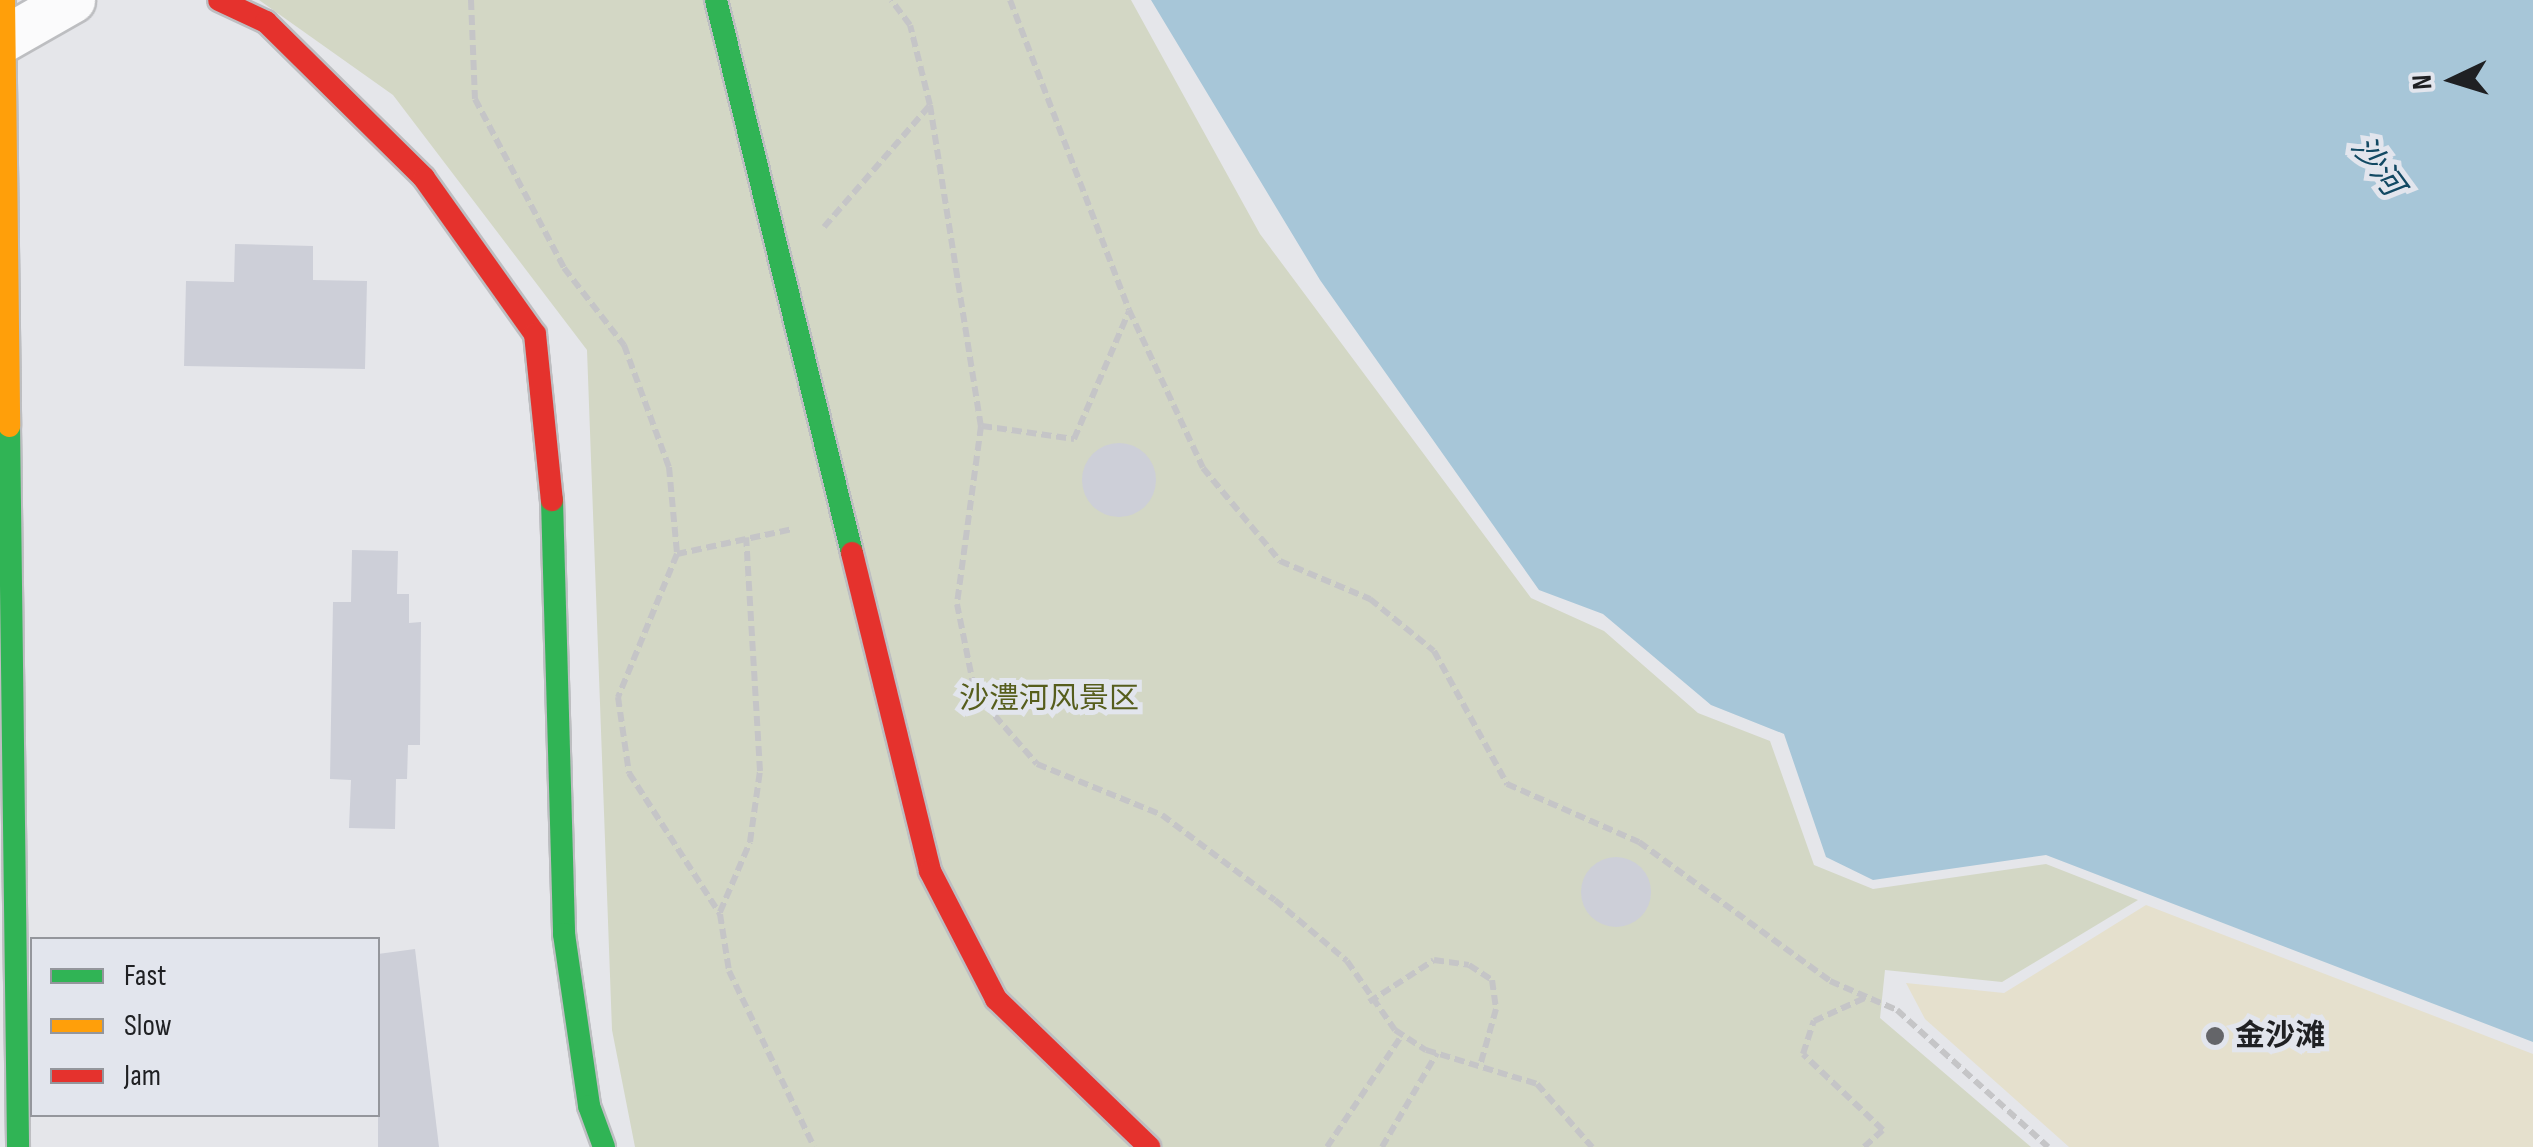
<!DOCTYPE html>
<html>
<head>
<meta charset="utf-8">
<style>
	body { margin:0 }
	#map { position:relative; width:2533px; height:1147px; overflow:hidden; background:#e5e6ea; font-family:"Sofia Sans Condensed","Noto Sans SC",sans-serif }
	div>[style] { position:absolute }
	.green>* { inset:0; background:#d3d7c5 }
	.sand>* { inset:0; background:#e5e0cd }
	.water>* { inset:0; background:#a7c6d8 }
	.building>* { inset:0; background:#cdcfd8 }
	.round { border-radius:50% }
	.path>* { height:6px; margin-top:-3px; transform-origin:0; background:repeating-linear-gradient(90deg,#c5c5c7 0 10px,transparent 0 15px) }
	.roads { filter:drop-shadow(2px 0 #bdbec1) drop-shadow(-2px 0 #bdbec1) drop-shadow(0 2px #bdbec1) drop-shadow(0 -2px #bdbec1) }
	.street>* { height:45px; margin:-22.5px; padding:0 22.5px; transform-origin:22.5px; border-radius:22.5px; background:#fbfbfc }
	.fast>* { height:22px; margin:-11px; padding:0 11px; transform-origin:11px; border-radius:11px; background:#30b455 }
	.slow>* { height:22px; margin:-11px; padding:0 11px; transform-origin:11px; border-radius:11px; background:#ff9f0a }
	.jam>* { height:22px; margin:-11px; padding:0 11px; transform-origin:11px; border-radius:11px; background:#e5322d }
	.dots>* { width:28px; height:28px; translate:-50% -50%; box-sizing:border-box; border:5px solid #e2e5ed; border-radius:50% }
	span { translate:-50% -50%; white-space:nowrap; text-align:center; line-height:1.15; -webkit-text-stroke:10px #e2e5ed; paint-order:stroke }
	.park-label { font-size:30px; color:#565d1c }
	.poi-label { font-size:30px; color:#1f2023; font-weight:700 }
	.left { translate:0 -50%; text-align:left }
	.water-label { font-size:32px; color:#124963; font-style:italic }
	.legend { position:absolute; left:30px; top:937px; width:350px; height:180px; box-sizing:border-box; background:#e2e5ed; border:2px solid #94969c; margin:0; padding:12px 18px; list-style:none; font-size:30px; color:#1f2023 }
	.legend li { display:flex; align-items:center; gap:20px; height:50px }
	.legend b { width:50px; border:2px solid #94969c }
	.north { position:absolute; left:2403px; top:30px; width:100px; height:100px; -webkit-text-stroke:8px #e2e5ed; paint-order:stroke; rotate:266deg; font-size:28px; font-weight:700; line-height:40px; text-align:center; color:#1f2023 }
	.north::after { content:''; display:block; margin:auto; width:35px; height:45px; background:#1f2023; clip-path:polygon(50% 0,100% 100%,50% 72%,0 100%) }
</style>
</head>
<body>
<div id="map">
	<div class="green">
		<div style="clip-path:polygon(259px 0,1131px 0,1260px 234px,1531px 598px,1604px 631px,1698px 713px,1770px 741px,1814px 865px,1873px 889px,2046px 864px,2138px 900px,2002px 982px,1885px 970px,1880px 1018px,2031px 1147px,635px 1147px,612px 1030px,587px 350px,393px 95px)"></div>
	</div>
	<div class="sand">
		<div style="clip-path:polygon(2146px 905px,2533px 1054px,2533px 1147px,2069px 1147px,1925px 1019px,1906px 983px,2004px 993px)"></div>
	</div>
	<div class="water">
		<div style="clip-path:polygon(1151px 0,2533px 0,2533px 1042px,2046px 855px,1873px 880px,1826px 857px,1784px 734px,1711px 705px,1603px 614px,1539px 590px,1320px 280px)"></div>
	</div>
	<div class="building">
		<div style="clip-path:polygon(235px 244px,313px 246px,313px 280px,367px 281px,365px 369px,184px 366px,186px 281px,234px 282px)"></div>
		<div class="round" style="left:1082px;top:443px;width:74px;height:74px"></div>
		<div style="clip-path:polygon(352px 550px,398px 551px,397px 594px,409px 594px,409px 623px,421px 622px,420px 745px,408px 745px,407px 779px,396px 779px,395px 829px,349px 828px,351px 780px,330px 779px,333px 602px,351px 602px)"></div>
		<div class="round" style="left:1581px;top:857px;width:70px;height:70px"></div>
		<div style="clip-path:polygon(415px 949px,439px 1147px,378px 1147px,378px 954px)"></div>
	</div>
	<div class="path">
		<div style="left:471px;top:0;width:99px;rotate:87.7deg"></div>
		<div style="left:475px;top:99px;width:191px;rotate:62.2deg"></div>
		<div style="left:564px;top:268px;width:98px;rotate:52.1deg"></div>
		<div style="left:624px;top:345px;width:130px;rotate:69.8deg"></div>
		<div style="left:669px;top:467px;width:87px;rotate:84.7deg"></div>
		<div style="left:677px;top:554px;width:155px;rotate:112.4deg"></div>
		<div style="left:618px;top:697px;width:77px;rotate:81.8deg"></div>
		<div style="left:629px;top:773px;width:168px;rotate:57.2deg"></div>
		<div style="left:720px;top:914px;width:58px;rotate:81deg"></div>
		<div style="left:729px;top:971px;width:195px;rotate:64.2deg"></div>
		<div style="left:1010px;top:0;width:332px;rotate:69deg"></div>
		<div style="left:1129px;top:310px;width:174px;rotate:64.9deg"></div>
		<div style="left:1203px;top:468px;width:121px;rotate:50.4deg"></div>
		<div style="left:1280px;top:561px;width:98px;rotate:22.9deg"></div>
		<div style="left:1370px;top:599px;width:82px;rotate:39.1deg"></div>
		<div style="left:1434px;top:651px;width:152px;rotate:61.2deg"></div>
		<div style="left:1507px;top:784px;width:144px;rotate:23.7deg"></div>
		<div style="left:1639px;top:842px;width:236px;rotate:36deg"></div>
		<div style="left:1830px;top:981px;width:73px;rotate:23.4deg"></div>
		<div style="left:1897px;top:1010px;width:204px;rotate:42.2deg"></div>
		<div style="left:930px;top:105px;width:325px;rotate:81deg"></div>
		<div style="left:981px;top:426px;width:180px;rotate:97.7deg"></div>
		<div style="left:957px;top:604px;width:91px;rotate:78.6deg"></div>
		<div style="left:975px;top:693px;width:94px;rotate:48.9deg"></div>
		<div style="left:1037px;top:764px;width:135px;rotate:22.2deg"></div>
		<div style="left:1162px;top:815px;width:141px;rotate:37deg"></div>
		<div style="left:1275px;top:900px;width:94px;rotate:40.3deg"></div>
		<div style="left:1347px;top:961px;width:84px;rotate:55.2deg"></div>
		<div style="left:1395px;top:1030px;width:37px;rotate:33deg"></div>
		<div style="left:1426px;top:1050px;width:116px;rotate:17deg"></div>
		<div style="left:1537px;top:1084px;width:84px;rotate:48.9deg"></div>
		<div style="left:824px;top:227px;width:162px;rotate:-49deg"></div>
		<div style="left:930px;top:105px;width:82px;rotate:-104deg"></div>
		<div style="left:910px;top:25px;width:31px;rotate:-127deg"></div>
		<div style="left:982px;top:426px;width:93px;rotate:8deg"></div>
		<div style="left:1074px;top:439px;width:139px;rotate:-66.7deg"></div>
		<div style="left:677px;top:554px;width:119px;rotate:-12.2deg"></div>
		<div style="left:720px;top:912px;width:76px;rotate:-66.8deg"></div>
		<div style="left:750px;top:842px;width:72px;rotate:-82deg"></div>
		<div style="left:760px;top:771px;width:234px;rotate:-93.4deg"></div>
		<div style="left:1369px;top:1002px;width:77px;rotate:-32.9deg"></div>
		<div style="left:1434px;top:960px;width:35px;rotate:8deg"></div>
		<div style="left:1469px;top:965px;width:27px;rotate:33deg"></div>
		<div style="left:1492px;top:980px;width:29px;rotate:82deg"></div>
		<div style="left:1496px;top:1009px;width:59px;rotate:105.7deg"></div>
		<div style="left:1327px;top:1147px;width:135px;rotate:-56.2deg"></div>
		<div style="left:1382px;top:1147px;width:109px;rotate:-59.7deg"></div>
		<div style="left:1864px;top:1147px;width:25px;rotate:-42deg"></div>
		<div style="left:1883px;top:1130px;width:110px;rotate:-136.5deg"></div>
		<div style="left:1803px;top:1054px;width:35px;rotate:-72deg"></div>
		<div style="left:1814px;top:1021px;width:58px;rotate:-24.4deg"></div>
	</div>
	<div class="roads">
		<div class="street">
			<div style="left:0;top:41px;width:83px;rotate:-29.7deg"></div>
		</div>
		<div class="fast">
			<div style="left:716px;top:0;width:569px;rotate:76.18deg"></div>
			<div style="left:9px;top:426px;width:721px;rotate:89.28deg"></div>
			<div style="left:552px;top:500px;width:434px;rotate:88.4deg"></div>
			<div style="left:564px;top:934px;width:174px;rotate:81.7deg"></div>
			<div style="left:589px;top:1106px;width:44px;rotate:69.9deg"></div>
		</div>
		<div class="slow">
			<div style="left:4px;top:0;width:426px;rotate:89.3deg"></div>
		</div>
		<div class="jam">
			<div style="left:219px;top:0;width:52px;rotate:25.1deg"></div>
			<div style="left:266px;top:22px;width:222px;rotate:44.6deg"></div>
			<div style="left:424px;top:178px;width:191px;rotate:54.6deg"></div>
			<div style="left:535px;top:334px;width:167px;rotate:84.2deg"></div>
			<div style="left:852px;top:553px;width:327px;rotate:76.2deg"></div>
			<div style="left:930px;top:871px;width:144px;rotate:62.7deg"></div>
			<div style="left:996px;top:999px;width:213px;rotate:44deg"></div>
		</div>
	</div>
	<div class="dots">
		<div style="left:2215px;top:1036px;background:#646569"></div>
	</div>
	<div class="park-label">
		<span style="left:1049px;top:699px">沙澧河风景区</span>
	</div>
	<div class="poi-label">
		<span class="left" style="left:2235px;top:1036px">金沙滩</span>
	</div>
	<div class="water-label">
		<span style="left:2376px;top:167px;rotate:54deg">沙河</span>
	</div>
	<ul class="legend">
	<li><b style="height:12px;background:#30b455"></b>Fast</li>
	<li><b style="height:12px;background:#ff9f0a"></b>Slow</li>
	<li><b style="height:12px;background:#e5322d"></b>Jam</li>
	</ul>
	<div class="north">N</div>
</div>
</body>
</html>
